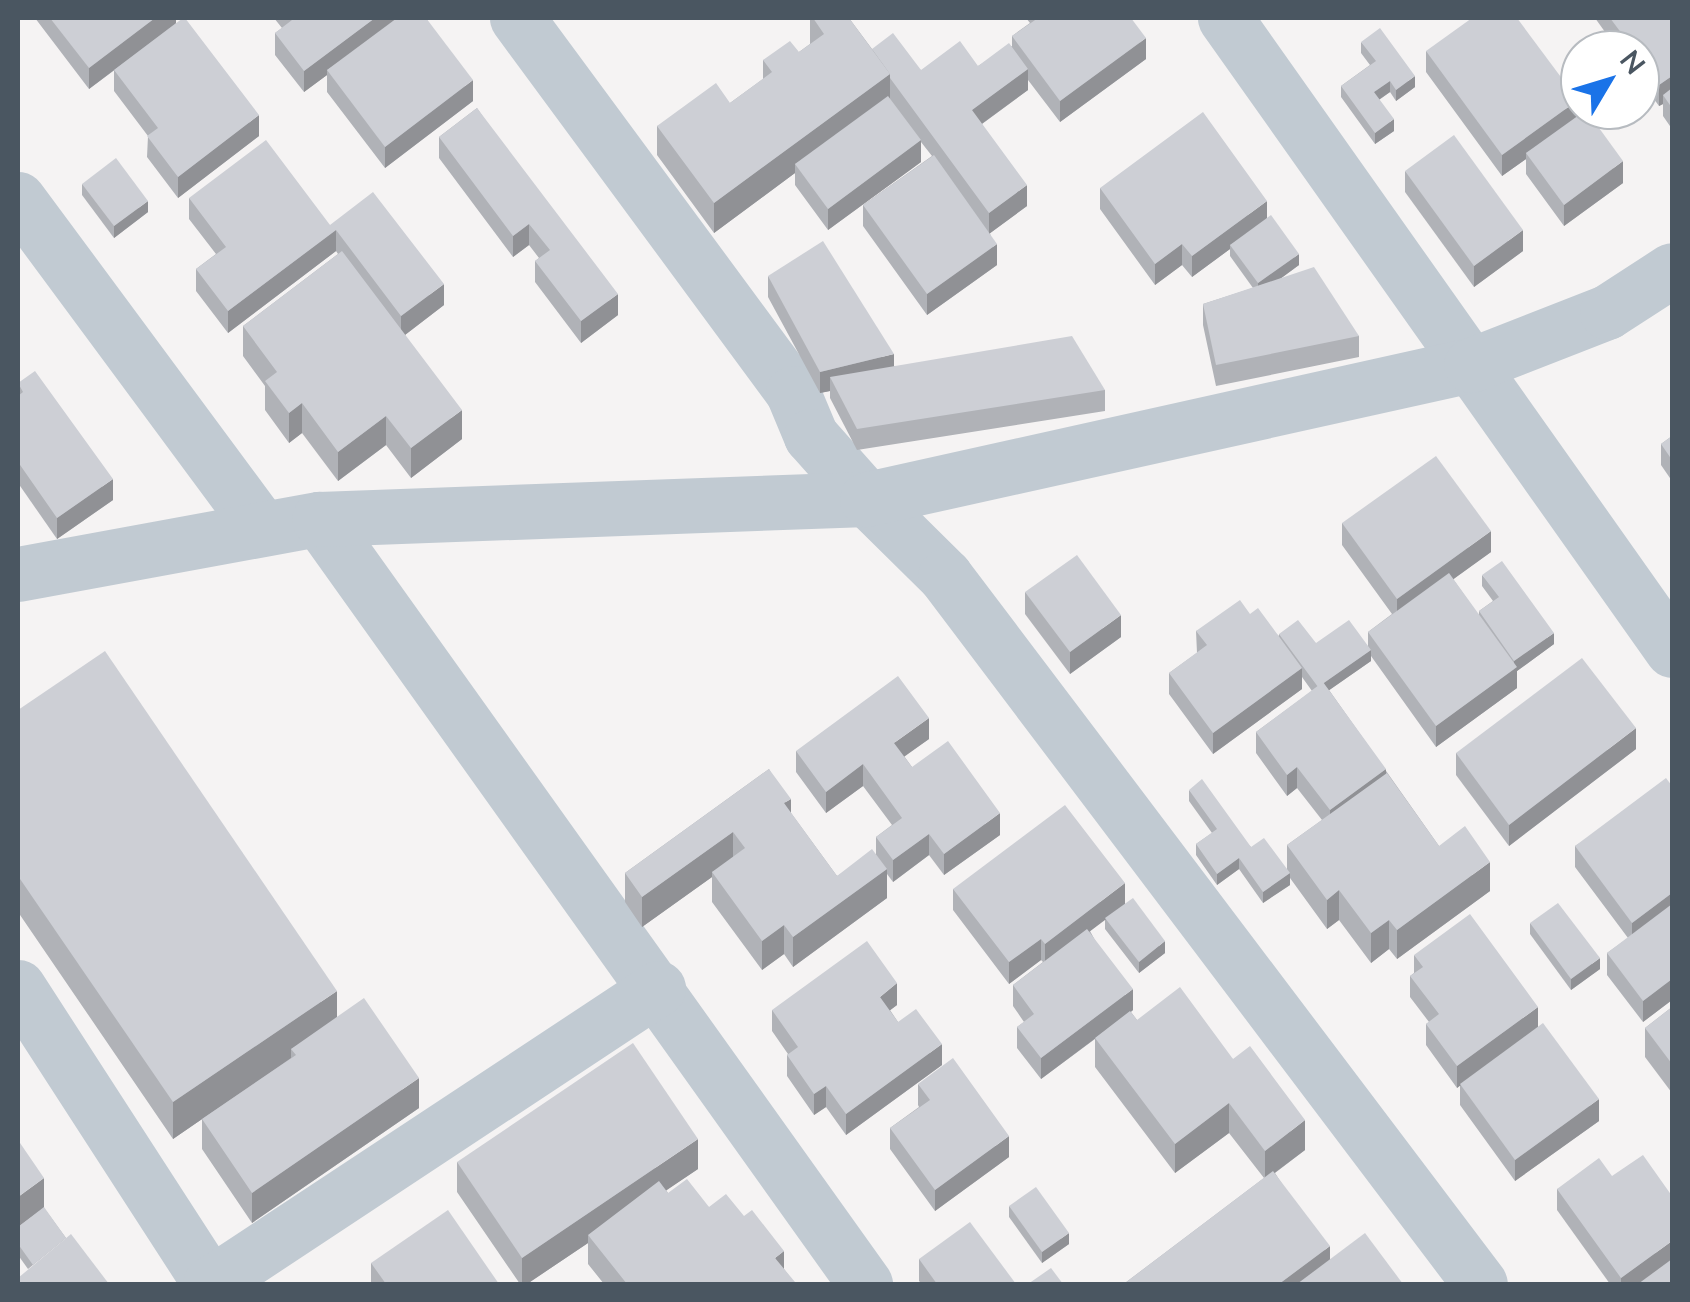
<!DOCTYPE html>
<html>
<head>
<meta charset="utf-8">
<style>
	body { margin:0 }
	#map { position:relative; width:1690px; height:1302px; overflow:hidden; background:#f5f3f3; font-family:"Nunito Sans",sans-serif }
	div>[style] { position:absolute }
	.minor>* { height:55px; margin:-27.5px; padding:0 27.5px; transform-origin:27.5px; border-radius:27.5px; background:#c1cad2 }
	.wall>* { inset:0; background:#b0b2b7 }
	.shaded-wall>* { inset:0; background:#909195 }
	.building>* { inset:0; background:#cdcfd5 }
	span { translate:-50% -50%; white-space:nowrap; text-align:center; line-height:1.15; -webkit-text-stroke:9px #fff; paint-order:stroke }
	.frame { position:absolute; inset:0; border:20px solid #4a5661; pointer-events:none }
	.north { position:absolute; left:1560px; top:30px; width:100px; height:100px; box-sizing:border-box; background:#fff; border:2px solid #b7bbc0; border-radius:50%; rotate:52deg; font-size:28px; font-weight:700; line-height:40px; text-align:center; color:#4a5661 }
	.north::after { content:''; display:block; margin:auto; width:35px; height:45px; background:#1a73e8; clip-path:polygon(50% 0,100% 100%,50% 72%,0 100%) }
</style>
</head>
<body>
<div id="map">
	<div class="minor">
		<div style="left:517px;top:18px;width:466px;rotate:53.6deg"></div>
		<div style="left:793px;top:393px;width:47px;rotate:67.3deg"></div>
		<div style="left:811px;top:436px;width:84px;rotate:48.4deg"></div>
		<div style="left:867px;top:499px;width:110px;rotate:44.6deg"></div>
		<div style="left:945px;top:576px;width:887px;rotate:52.92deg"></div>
		<div style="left:1225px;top:18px;width:774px;rotate:54.73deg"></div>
		<div style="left:18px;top:199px;width:410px;rotate:53.5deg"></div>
		<div style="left:319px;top:519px;width:940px;rotate:54.48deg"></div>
		<div style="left:18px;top:574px;width:306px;rotate:-10.4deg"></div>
		<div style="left:319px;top:519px;width:548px;rotate:-2.09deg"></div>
		<div style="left:867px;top:499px;width:619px;rotate:-12.51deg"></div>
		<div style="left:1471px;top:365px;width:146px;rotate:-21.3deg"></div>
		<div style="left:1607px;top:312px;width:77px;rotate:-32.9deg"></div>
		<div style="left:18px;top:987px;width:354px;rotate:57.1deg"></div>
		<div style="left:210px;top:1284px;width:537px;rotate:-33.45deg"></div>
	</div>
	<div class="wall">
		<div style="clip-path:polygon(35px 18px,176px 18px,176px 23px,259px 136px,178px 198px,147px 157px,148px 136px,114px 91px,114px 70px,124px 63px,89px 89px)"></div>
		<div style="clip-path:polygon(274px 18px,426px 18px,473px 101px,385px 168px,327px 92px,327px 75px,304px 92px,275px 55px,275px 33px,282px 28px)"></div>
		<div style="clip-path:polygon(810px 18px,849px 18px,872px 49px,921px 70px,978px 66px,1012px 46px,1012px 36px,1030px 23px,1026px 18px,1131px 18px,1146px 59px,1060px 122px,1028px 80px,1028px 90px,982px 124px,1027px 206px,990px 233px,997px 265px,927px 315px,863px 226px,863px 205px,932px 156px,921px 142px,921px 162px,828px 230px,795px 185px,795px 173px,714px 233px,657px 155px,657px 126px,730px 103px,763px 79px,763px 60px,799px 52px,810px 44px)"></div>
		<div style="clip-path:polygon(1595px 18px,1672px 18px,1672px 129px,1663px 116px,1663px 104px,1659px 106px,1640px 80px,1640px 50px,1618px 50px)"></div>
		<div style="clip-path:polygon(1361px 42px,1415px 87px,1396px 101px,1390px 92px,1379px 100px,1394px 131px,1375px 144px,1341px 97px,1341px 86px,1370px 65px,1361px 53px)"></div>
		<div style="clip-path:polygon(1426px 51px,1578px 115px,1623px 183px,1564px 226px,1526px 174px,1526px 159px,1502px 176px,1426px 72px)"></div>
		<div style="clip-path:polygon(477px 108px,618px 315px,581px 343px,535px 282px,535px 261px,539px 258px,529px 245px,513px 257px,439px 158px,439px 137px)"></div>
		<div style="clip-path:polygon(1405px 171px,1523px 251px,1474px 287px,1405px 192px)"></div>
		<div style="clip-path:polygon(82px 184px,148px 212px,114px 238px,82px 195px)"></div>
		<div style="clip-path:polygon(1100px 188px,1267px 218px,1299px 265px,1280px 279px,1359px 336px,1359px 357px,1216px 386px,1203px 325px,1203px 304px,1253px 288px,1230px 256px,1230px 249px,1192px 277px,1182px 265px,1155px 285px,1100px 209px)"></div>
		<div style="clip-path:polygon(189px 198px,330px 225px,444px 305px,405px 335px,462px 439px,411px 478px,386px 445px,338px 481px,302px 433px,289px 443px,265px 410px,265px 386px,243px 356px,243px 326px,338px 254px,336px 251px,228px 333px,196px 291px,196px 269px,216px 254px,189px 219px)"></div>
		<div style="clip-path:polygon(768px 276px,894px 366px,1105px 390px,1105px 411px,857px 450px,830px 398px,830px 391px,820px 393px,768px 297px)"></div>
		<div style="clip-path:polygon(18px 383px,113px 500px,57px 539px,18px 483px)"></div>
		<div style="clip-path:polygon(1672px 436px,1672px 481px,1661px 465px,1661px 444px)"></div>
		<div style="clip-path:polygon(1342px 523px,1491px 552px,1453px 579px,1479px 616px,1479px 611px,1493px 601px,1482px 586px,1482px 575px,1554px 644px,1517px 671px,1517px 688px,1436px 747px,1371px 656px,1371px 661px,1329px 690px,1439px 846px,1490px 891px,1397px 959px,1389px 949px,1371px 963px,1339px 920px,1327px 929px,1290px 878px,1290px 885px,1263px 903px,1239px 869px,1217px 885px,1196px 855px,1196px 844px,1212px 833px,1189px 801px,1189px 790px,1251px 847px,1287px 870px,1287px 845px,1322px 820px,1297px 788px,1287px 796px,1256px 753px,1256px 732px,1312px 691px,1302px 677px,1302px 689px,1213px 754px,1169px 694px,1169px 673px,1197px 653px,1196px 631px,1250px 614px,1279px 636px,1279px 634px,1316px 643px,1368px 647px,1368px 632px,1392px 614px,1342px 545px)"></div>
		<div style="clip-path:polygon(1025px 592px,1121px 637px,1070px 674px,1025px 614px)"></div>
		<div style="clip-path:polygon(18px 710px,337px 1017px,419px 1108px,252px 1223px,202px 1149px,202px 1119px,291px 1058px,173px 1139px,18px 912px)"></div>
		<div style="clip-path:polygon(929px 739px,904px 756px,912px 767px,1000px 835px,944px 875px,929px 855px,893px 882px,887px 874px,887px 898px,793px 967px,784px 954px,762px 970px,712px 902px,712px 877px,642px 927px,625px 902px,625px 873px,769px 769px,791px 813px,837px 876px,876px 854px,876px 837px,892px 825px,863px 786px,826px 813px,796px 772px,796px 751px)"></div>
		<div style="clip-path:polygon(1636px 749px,1509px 846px,1456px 775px,1456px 753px)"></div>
		<div style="clip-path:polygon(1672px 786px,1672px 1000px,1643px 1022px,1607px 975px,1607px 953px,1628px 938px,1575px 867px,1575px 846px)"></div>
		<div style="clip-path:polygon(953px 889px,1125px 904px,1165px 953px,1139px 973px,1105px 929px,1105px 919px,1090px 931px,1133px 1010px,1131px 1012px,1137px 1020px,1233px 1059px,1305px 1150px,1275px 1173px,1330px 1259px,1403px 1284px,1125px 1284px,1125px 1283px,1264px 1178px,1229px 1133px,1175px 1173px,1095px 1067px,1095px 1039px,1041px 1079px,1017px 1048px,1017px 1027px,1024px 1022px,1013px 1006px,1013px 985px,1043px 962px,1041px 960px,1009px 984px,953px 910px)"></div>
		<div style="clip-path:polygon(1530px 923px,1600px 969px,1571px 990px,1530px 934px)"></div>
		<div style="clip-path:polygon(1414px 955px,1538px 1027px,1599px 1121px,1515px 1181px,1460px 1105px,1460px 1085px,1457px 1088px,1426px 1045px,1426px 1024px,1429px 1022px,1410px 997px,1410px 976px,1414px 973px)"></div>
		<div style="clip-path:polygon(897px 1005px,890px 1010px,898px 1022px,942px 1065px,846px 1135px,826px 1107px,814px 1115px,787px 1076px,787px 1055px,788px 1054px,772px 1031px,772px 1010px)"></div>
		<div style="clip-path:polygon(1672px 1007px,1672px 1093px,1645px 1057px,1645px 1028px)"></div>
		<div style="clip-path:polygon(918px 1084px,1009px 1157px,935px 1211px,890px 1149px,890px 1128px,919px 1107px,918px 1105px)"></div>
		<div style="clip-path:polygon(457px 1162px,698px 1169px,666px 1190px,668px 1193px,709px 1207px,784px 1269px,795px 1284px,604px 1284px,588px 1264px,588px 1243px,527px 1284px,520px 1284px,457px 1192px)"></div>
		<div style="clip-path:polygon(1612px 1176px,1672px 1284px,1610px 1284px,1557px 1210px,1557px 1189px)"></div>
		<div style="clip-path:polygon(1009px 1206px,1069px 1244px,1042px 1263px,1009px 1217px)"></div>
		<div style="clip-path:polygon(44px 1208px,66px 1238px,28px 1269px,18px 1255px,18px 1227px)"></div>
		<div style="clip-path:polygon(919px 1259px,1016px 1284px,922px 1284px,919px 1281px)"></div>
		<div style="clip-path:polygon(371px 1263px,499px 1284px,371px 1284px)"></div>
	</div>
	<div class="shaded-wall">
		<div style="clip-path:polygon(155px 18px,176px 18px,176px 23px,89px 89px,89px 68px)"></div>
		<div style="clip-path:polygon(375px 18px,403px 18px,327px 70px,327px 75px,304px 92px,304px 71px)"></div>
		<div style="clip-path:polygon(1146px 38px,1146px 59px,1060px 122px,1060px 101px)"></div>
		<div style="clip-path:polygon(1028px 69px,1028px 90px,972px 131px,972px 110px)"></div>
		<div style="clip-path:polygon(890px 74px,890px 104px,795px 164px,795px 173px,714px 233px,714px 203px)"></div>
		<div style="clip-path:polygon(1415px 76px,1415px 87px,1396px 101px,1396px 90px)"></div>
		<div style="clip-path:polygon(1672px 76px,1672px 97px,1663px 95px,1663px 104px,1659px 106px,1659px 85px)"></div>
		<div style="clip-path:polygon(473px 80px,473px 101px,385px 168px,385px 147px)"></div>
		<div style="clip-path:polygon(1390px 81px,1390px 92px,1374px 103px,1374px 92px)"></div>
		<div style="clip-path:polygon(1578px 100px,1578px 121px,1526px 153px,1526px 159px,1502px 176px,1502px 155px)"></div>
		<div style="clip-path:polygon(259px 115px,259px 136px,178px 198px,178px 177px)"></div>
		<div style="clip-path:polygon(1394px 119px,1394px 131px,1375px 144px,1375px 133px)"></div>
		<div style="clip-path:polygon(921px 140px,921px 162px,828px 230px,828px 209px)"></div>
		<div style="clip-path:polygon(1623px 161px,1623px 183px,1564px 226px,1564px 205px)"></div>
		<div style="clip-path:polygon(1027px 185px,1027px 206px,989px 234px,989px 213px)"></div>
		<div style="clip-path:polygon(148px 201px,148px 212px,114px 238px,114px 226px)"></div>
		<div style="clip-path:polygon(1267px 201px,1267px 222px,1230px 245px,1230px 249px,1192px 277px,1192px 256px)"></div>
		<div style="clip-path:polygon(529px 224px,529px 245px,513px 257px,513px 236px)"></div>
		<div style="clip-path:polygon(336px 230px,336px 251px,228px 333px,228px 311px)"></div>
		<div style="clip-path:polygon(1523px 230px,1523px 251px,1474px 287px,1474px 266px)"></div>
		<div style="clip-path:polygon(997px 244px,997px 265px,927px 315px,927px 294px)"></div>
		<div style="clip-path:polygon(1182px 244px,1182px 265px,1155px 285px,1155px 264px)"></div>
		<div style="clip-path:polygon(1299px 254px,1299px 265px,1258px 295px,1258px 283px)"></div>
		<div style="clip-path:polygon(444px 284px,444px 305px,401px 338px,401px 316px)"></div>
		<div style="clip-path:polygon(618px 294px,618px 315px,581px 343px,581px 321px)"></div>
		<div style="clip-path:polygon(894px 354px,894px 375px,830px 377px,830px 391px,820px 393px,820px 372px)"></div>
		<div style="clip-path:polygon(302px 403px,302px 433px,289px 443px,289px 413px)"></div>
		<div style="clip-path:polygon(462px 410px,462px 439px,411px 478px,411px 448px)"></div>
		<div style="clip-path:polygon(386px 416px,386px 445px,338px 481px,338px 452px)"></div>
		<div style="clip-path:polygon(113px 479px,113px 500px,57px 539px,57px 518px)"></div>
		<div style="clip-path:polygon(1491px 531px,1491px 552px,1397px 620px,1397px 599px)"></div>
		<div style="clip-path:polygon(1121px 615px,1121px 637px,1070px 674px,1070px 652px)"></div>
		<div style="clip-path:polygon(1554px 633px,1554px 644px,1517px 671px,1517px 688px,1436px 747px,1436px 726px,1514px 669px,1514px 661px)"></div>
		<div style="clip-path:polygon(1371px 650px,1371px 661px,1318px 698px,1318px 687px)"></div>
		<div style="clip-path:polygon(1302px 668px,1302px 689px,1213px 754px,1213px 733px)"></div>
		<div style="clip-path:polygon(929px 718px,929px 739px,894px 764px,894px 743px)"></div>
		<div style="clip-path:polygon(1636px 728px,1636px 749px,1509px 846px,1509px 825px)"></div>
		<div style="clip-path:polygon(863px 764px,863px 786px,826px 813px,826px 792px)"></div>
		<div style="clip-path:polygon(1297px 767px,1297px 788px,1287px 796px,1287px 775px)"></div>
		<div style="clip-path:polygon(1386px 769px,1386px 790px,1330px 831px,1330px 810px)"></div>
		<div style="clip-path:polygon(791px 799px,791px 829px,784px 803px)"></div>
		<div style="clip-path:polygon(1000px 813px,1000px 835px,944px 875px,944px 854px)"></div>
		<div style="clip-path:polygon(733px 832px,733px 861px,712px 872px,712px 877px,642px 927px,642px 897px)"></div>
		<div style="clip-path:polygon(929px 834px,929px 855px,893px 882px,893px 860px)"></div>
		<div style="clip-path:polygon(1239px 858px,1239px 869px,1217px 885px,1217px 874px)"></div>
		<div style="clip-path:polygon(1490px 862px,1490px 891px,1397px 959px,1397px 930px)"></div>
		<div style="clip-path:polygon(887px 869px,887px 898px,793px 967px,793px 937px)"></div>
		<div style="clip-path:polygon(1290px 873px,1290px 885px,1263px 903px,1263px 892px)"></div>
		<div style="clip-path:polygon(1125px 883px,1125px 905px,1045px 965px,1045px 944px)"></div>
		<div style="clip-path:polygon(1339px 890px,1339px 920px,1327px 929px,1327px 900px)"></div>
		<div style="clip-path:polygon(1672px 893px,1672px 914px,1632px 944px,1632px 923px)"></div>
		<div style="clip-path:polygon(1389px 920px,1389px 949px,1371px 963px,1371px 933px)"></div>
		<div style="clip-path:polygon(784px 925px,784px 954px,762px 970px,762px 941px)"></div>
		<div style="clip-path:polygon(1041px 939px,1041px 960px,1009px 984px,1009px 962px)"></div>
		<div style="clip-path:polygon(1165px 941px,1165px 953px,1139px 973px,1139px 962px)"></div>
		<div style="clip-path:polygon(1600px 958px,1600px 969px,1571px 990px,1571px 979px)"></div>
		<div style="clip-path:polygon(1672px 979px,1672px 1000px,1643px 1022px,1643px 1001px)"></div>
		<div style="clip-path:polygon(897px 983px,897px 1005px,880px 1018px,880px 997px)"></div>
		<div style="clip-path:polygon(1133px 989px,1133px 1010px,1041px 1079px,1041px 1058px)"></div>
		<div style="clip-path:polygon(337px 991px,337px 1027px,291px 1049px,291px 1058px,173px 1139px,173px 1102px)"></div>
		<div style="clip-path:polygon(1538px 1007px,1538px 1028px,1457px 1088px,1457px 1066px)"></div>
		<div style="clip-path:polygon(942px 1044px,942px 1065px,846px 1135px,846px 1114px)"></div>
		<div style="clip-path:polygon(419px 1078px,419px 1108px,252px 1223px,252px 1193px)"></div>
		<div style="clip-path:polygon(826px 1086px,826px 1107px,814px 1115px,814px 1094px)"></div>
		<div style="clip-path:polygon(1599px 1099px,1599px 1121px,1515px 1181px,1515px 1160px)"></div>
		<div style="clip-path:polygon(1229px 1103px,1229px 1133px,1175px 1173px,1175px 1144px)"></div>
		<div style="clip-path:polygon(1305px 1120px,1305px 1150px,1265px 1180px,1265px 1151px)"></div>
		<div style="clip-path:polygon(1009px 1136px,1009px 1157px,935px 1211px,935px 1190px)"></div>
		<div style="clip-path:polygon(698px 1139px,698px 1169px,593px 1240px,588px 1235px,588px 1243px,527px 1284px,522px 1284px,522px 1258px)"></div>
		<div style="clip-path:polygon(44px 1178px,44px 1208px,18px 1227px,18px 1197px)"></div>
		<div style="clip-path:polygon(1069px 1233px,1069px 1244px,1042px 1263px,1042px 1252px)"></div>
		<div style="clip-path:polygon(1672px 1241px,1672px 1262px,1642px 1284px,1621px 1284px,1621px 1278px)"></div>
		<div style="clip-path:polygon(1330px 1246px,1330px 1275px,1318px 1284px,1279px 1284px)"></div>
		<div style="clip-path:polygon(784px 1251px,784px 1281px,775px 1258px)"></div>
	</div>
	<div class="building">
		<div style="clip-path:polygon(50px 18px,155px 18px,89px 68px)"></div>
		<div style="clip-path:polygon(183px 18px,185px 18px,259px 115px,178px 177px,147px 136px,158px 128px,114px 70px)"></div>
		<div style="clip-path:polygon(290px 18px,375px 18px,304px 71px,275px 33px,292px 20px)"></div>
		<div style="clip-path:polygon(397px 18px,426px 18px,473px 80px,385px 147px,327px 70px)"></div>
		<div style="clip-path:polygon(813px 18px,849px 18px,890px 74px,714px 203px,657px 126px,716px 83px,730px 103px,772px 72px,763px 60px,790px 41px,799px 52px,824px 34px)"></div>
		<div style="clip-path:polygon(1038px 18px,1131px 18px,1146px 38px,1060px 101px,1012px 36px)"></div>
		<div style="clip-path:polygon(1472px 18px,1517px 18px,1578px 100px,1502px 155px,1426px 51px)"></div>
		<div style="clip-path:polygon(1610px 18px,1672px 18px,1672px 76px,1659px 85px,1640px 58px,1640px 50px,1634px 50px)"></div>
		<div style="clip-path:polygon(1380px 28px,1415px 76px,1396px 90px,1390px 81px,1374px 92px,1394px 119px,1375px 133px,1341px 86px,1376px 61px,1361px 42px)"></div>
		<div style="clip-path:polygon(893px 33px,921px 70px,960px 41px,978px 66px,1009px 43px,1028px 69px,972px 110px,1027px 185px,989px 213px,890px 78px,890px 74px,872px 49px)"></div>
		<div style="clip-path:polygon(1672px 88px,1672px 108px,1663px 95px)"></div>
		<div style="clip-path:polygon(888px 96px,921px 140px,828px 209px,795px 164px)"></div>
		<div style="clip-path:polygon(477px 108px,618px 294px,581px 321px,535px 261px,550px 250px,529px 224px,513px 236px,439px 137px)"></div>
		<div style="clip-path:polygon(1586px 110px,1623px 161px,1564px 205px,1526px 153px)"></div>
		<div style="clip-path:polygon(1203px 112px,1267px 201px,1192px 256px,1182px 244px,1155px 264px,1100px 188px)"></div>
		<div style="clip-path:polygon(1454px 135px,1523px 230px,1474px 266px,1405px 171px)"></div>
		<div style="clip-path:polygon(266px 140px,330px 225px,373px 192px,444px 284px,401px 316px,336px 230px,228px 311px,196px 269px,226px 247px,189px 198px)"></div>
		<div style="clip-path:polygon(934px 155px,997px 244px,927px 294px,863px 205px)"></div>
		<div style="clip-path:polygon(116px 158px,148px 201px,114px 226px,82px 184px)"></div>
		<div style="clip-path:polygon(1271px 215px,1299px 254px,1258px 283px,1230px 245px)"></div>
		<div style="clip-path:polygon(823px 241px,894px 354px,820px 372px,768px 276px)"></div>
		<div style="clip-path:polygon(342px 251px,462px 410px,411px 448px,386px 416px,338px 452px,302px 403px,289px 413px,265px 381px,277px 372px,243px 326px)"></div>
		<div style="clip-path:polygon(1314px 267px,1359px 336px,1216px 365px,1203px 304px)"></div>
		<div style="clip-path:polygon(1072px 336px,1105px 390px,857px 429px,830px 377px)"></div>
		<div style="clip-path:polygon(35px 371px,113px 479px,57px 518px,18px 462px,18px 396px,23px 392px,18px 383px)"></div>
		<div style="clip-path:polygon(1672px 436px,1672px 460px,1661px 444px)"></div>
		<div style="clip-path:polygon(1436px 456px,1491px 531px,1397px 599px,1342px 523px)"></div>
		<div style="clip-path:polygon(1077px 555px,1121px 615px,1070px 652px,1025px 592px)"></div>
		<div style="clip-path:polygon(1502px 561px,1554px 633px,1514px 661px,1479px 611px,1499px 597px,1482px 575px)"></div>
		<div style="clip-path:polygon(1449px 573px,1517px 667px,1436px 726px,1368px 632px)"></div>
		<div style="clip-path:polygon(1240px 600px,1250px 614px,1258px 608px,1302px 668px,1213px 733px,1169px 673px,1207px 645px,1196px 631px)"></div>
		<div style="clip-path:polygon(1298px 620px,1316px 643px,1349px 620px,1371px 650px,1318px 687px,1279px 634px)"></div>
		<div style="clip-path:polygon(105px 651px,337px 991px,173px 1102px,18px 876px,18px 710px)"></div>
		<div style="clip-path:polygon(1582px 658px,1636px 728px,1509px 825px,1456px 753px)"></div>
		<div style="clip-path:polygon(898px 676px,929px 718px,894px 743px,912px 767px,948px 741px,1000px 813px,944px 854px,929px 834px,893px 860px,876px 837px,902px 818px,863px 764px,826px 792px,796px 751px)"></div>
		<div style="clip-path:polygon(1323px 682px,1386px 769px,1330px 810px,1297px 767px,1287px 775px,1256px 732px)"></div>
		<div style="clip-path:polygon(769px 769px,791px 799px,784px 803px,837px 876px,872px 849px,887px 869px,793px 937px,784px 925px,762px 941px,712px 872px,745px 848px,733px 832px,642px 897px,625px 873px)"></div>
		<div style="clip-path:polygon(1387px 773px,1439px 846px,1465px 826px,1490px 862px,1397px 930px,1389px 920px,1371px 933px,1339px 890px,1327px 900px,1287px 845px)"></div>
		<div style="clip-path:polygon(1666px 778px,1672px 786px,1672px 893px,1632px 923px,1575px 846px)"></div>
		<div style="clip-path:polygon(1202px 779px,1251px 847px,1264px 838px,1290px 873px,1263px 892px,1239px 858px,1217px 874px,1196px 844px,1217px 829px,1189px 790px)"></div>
		<div style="clip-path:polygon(1065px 805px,1125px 883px,1045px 944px,1041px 939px,1009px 962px,953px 889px)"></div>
		<div style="clip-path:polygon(1133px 898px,1165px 941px,1139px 962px,1105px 918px)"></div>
		<div style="clip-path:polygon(1558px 903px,1600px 958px,1571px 979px,1530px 923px)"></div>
		<div style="clip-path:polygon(1672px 904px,1672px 979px,1643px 1001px,1607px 953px)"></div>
		<div style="clip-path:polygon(1470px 914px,1538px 1007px,1457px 1066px,1426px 1024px,1439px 1014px,1410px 976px,1423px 967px,1414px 955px)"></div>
		<div style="clip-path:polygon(1087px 929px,1133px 989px,1041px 1058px,1017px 1027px,1034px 1014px,1013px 985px)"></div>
		<div style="clip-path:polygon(867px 941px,897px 983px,880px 997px,898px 1022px,916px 1009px,942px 1044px,846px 1114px,826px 1086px,814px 1094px,787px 1055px,798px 1047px,772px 1010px)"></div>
		<div style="clip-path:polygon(1180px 987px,1233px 1059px,1250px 1046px,1305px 1120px,1265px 1151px,1229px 1103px,1175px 1144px,1095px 1038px,1130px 1011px,1137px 1020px)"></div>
		<div style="clip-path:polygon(364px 998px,419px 1078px,252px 1193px,202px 1119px,296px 1055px,291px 1049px)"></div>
		<div style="clip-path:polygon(1672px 1007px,1672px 1064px,1645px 1028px)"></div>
		<div style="clip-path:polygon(1543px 1023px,1599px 1099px,1515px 1160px,1460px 1084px)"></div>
		<div style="clip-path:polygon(633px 1043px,698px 1139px,522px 1258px,457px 1162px)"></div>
		<div style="clip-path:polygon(953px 1058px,1009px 1136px,935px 1190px,890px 1128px,930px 1100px,918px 1084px)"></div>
		<div style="clip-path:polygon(18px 1140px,44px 1178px,18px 1197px)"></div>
		<div style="clip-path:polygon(1643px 1155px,1672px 1196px,1672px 1241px,1621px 1278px,1557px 1189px,1599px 1158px,1612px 1176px)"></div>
		<div style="clip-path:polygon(1273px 1171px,1330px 1246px,1279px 1284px,1126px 1284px,1125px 1283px)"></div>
		<div style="clip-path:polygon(687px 1179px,709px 1207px,726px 1194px,744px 1216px,752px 1210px,784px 1251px,775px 1258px,795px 1282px,792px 1284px,627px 1284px,588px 1235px,659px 1181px,668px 1193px)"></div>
		<div style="clip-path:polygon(1036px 1187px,1069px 1233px,1042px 1252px,1009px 1206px)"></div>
		<div style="clip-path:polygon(44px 1207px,66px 1238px,33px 1265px,18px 1244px,18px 1227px)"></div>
		<div style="clip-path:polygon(448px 1210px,499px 1284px,386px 1284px,371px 1263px)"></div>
		<div style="clip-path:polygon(970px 1222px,1016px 1284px,937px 1284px,919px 1259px)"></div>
		<div style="clip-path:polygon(1365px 1233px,1403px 1284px,1297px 1284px)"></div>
		<div style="clip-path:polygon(71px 1234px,109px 1284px,18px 1284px,18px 1278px)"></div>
		<div style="clip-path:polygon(1672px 1259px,1672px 1284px,1638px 1284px)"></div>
		<div style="clip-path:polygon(1051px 1268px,1063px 1284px,1028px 1284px)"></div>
	</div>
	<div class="frame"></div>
	<div class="north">N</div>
</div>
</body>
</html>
